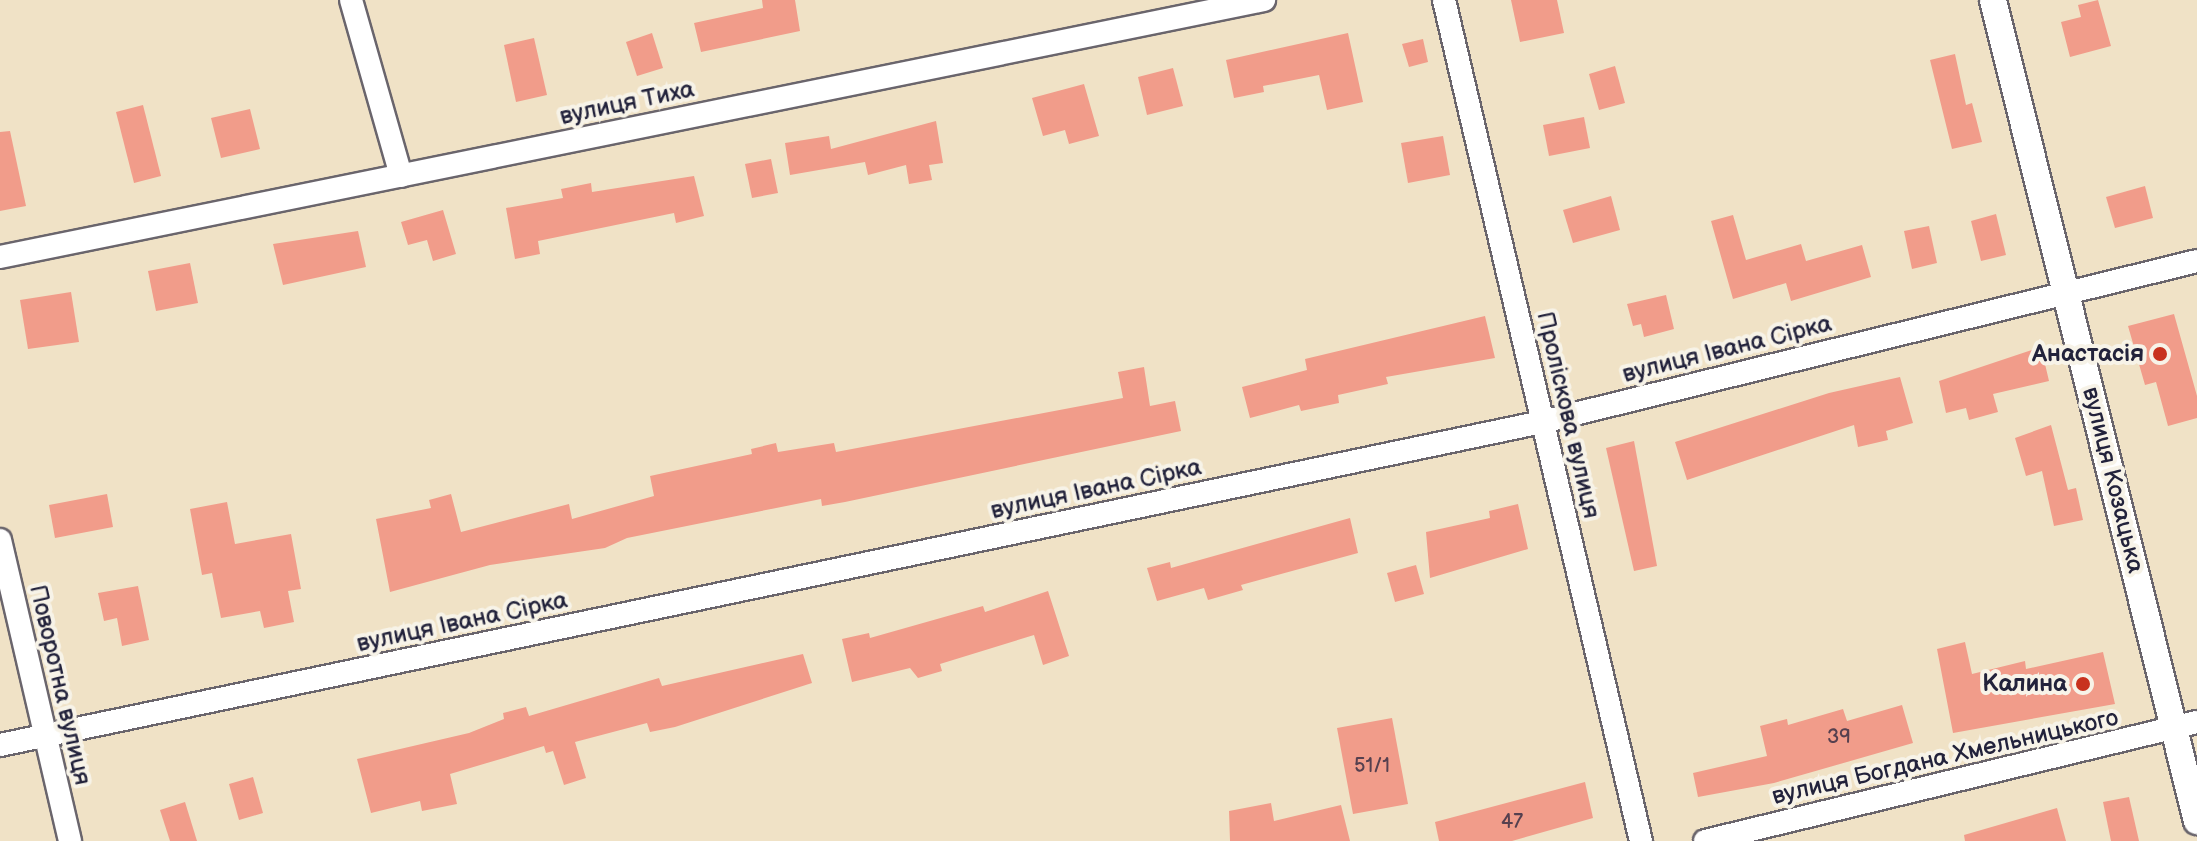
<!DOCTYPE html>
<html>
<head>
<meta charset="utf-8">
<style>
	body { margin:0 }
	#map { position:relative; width:2197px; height:841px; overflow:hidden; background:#f0e2c6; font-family:"Balsamiq Sans",sans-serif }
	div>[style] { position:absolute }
	.building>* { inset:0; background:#f19c8a }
	.roads { filter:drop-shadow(2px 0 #6a656c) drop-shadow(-2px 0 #6a656c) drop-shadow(0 2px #6a656c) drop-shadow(0 -2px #6a656c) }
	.minor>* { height:22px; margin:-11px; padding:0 11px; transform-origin:11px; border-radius:11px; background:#fff }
	.tertiary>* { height:26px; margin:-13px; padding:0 13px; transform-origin:13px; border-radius:13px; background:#fff }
	.dots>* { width:22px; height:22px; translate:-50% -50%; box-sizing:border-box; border:4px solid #f7f3e8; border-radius:50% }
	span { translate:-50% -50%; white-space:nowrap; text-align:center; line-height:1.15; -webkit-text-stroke:8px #f7f3e8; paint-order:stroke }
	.number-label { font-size:20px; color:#56404f }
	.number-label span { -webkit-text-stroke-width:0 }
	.street-label { font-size:24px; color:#22223b }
	.poi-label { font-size:24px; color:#22223b; font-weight:700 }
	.right { translate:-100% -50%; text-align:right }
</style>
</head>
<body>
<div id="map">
	<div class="building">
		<div style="clip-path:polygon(762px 0,795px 0,800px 31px,701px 52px,694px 23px,763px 8px)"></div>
		<div style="clip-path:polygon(1511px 0,1557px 0,1564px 33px,1520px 42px)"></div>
		<div style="clip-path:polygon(2098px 0,2111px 46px,2070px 57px,2061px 22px,2081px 17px,2078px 5px)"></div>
		<div style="clip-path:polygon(652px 33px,663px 68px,637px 76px,626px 42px)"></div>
		<div style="clip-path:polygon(1348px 33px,1363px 102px,1327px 110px,1319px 75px,1263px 86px,1264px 92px,1234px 98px,1226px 60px)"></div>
		<div style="clip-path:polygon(534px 38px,547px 95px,516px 102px,504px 45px)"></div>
		<div style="clip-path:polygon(1423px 39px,1428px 62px,1409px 67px,1402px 44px)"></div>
		<div style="clip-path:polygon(1955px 54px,1966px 105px,1972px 103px,1982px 142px,1952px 149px,1930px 60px)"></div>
		<div style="clip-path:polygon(1615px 66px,1625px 103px,1599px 110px,1589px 74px)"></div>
		<div style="clip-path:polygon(1173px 68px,1183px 106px,1147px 115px,1138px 77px)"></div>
		<div style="clip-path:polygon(1084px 84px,1099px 136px,1069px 144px,1065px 130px,1043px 136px,1032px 98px)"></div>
		<div style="clip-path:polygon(143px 105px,161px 176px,134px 183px,116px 112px)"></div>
		<div style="clip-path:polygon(250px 109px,260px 149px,221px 158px,211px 118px)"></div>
		<div style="clip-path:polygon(1584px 117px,1590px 148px,1549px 156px,1543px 125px)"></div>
		<div style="clip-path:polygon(936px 121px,943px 163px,929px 165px,932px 180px,909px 184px,906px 165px,868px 175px,865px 162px,790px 175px,785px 143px,829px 136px,831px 149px)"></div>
		<div style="clip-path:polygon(10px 131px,26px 206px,0 211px,0 132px)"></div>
		<div style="clip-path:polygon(1443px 136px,1450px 175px,1408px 183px,1401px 143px)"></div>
		<div style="clip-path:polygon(771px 159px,778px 193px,752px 198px,745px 164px)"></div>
		<div style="clip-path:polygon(694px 176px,704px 216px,676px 223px,674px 213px,538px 241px,540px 254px,515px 259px,506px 208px,563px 198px,561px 189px,591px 183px,592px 192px)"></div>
		<div style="clip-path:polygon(2145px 186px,2153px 218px,2115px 228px,2106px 197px)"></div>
		<div style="clip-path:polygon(1611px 196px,1620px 230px,1573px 243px,1563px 210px)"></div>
		<div style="clip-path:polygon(443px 210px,456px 254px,433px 261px,427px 240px,408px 245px,401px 222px)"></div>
		<div style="clip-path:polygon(1996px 214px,2006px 255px,1981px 261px,1971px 221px)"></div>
		<div style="clip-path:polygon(1733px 215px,1746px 260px,1801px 244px,1806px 261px,1862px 245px,1871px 277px,1791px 301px,1786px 283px,1733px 299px,1711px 221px)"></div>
		<div style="clip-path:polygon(1929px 226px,1937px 263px,1912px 269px,1904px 231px)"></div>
		<div style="clip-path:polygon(358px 231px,366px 267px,283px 285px,273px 244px)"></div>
		<div style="clip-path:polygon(190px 263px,198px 303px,156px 311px,148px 271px)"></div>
		<div style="clip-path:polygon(71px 292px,79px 342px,28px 349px,20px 300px)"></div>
		<div style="clip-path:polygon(1666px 295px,1674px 329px,1644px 337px,1641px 324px,1633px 326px,1627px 304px)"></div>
		<div style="clip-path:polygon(2174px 314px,2197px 396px,2197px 418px,2168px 426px,2156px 382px,2145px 385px,2128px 326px)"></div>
		<div style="clip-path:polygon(1485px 316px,1495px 358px,1386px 377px,1388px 384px,1338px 395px,1339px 403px,1301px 411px,1299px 405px,1250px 418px,1242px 387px,1307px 370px,1305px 359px)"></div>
		<div style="clip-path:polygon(2041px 347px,2049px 381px,1993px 394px,1998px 412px,1969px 420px,1966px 408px,1946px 413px,1939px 381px)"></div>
		<div style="clip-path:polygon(1144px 367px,1150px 406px,1175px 401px,1181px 431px,845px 502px,822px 506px,821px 499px,627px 538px,605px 548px,490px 565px,390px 592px,376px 519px,431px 508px,429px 500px,451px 494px,461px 532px,569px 504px,572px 519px,654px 496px,650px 476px,752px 454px,751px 449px,776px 443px,778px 452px,834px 443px,836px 452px,1123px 398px,1118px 372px)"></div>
		<div style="clip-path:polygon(1900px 377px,1913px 423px,1886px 431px,1888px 440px,1858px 447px,1854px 425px,1687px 480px,1675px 442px,1829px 393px)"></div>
		<div style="clip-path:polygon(2051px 425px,2068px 490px,2076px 488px,2083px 520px,2054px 526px,2042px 471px,2026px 476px,2015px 438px)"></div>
		<div style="clip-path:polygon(1634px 441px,1657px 566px,1634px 571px,1606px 448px)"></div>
		<div style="clip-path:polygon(107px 494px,113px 527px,55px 538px,49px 505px)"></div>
		<div style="clip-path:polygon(227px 502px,235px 544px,291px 534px,301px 589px,288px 591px,294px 622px,264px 628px,260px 611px,221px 618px,212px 573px,202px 575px,190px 509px)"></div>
		<div style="clip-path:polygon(1518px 504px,1528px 549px,1430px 578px,1426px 532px,1490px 518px,1489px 511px)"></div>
		<div style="clip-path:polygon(1350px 518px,1358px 553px,1241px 585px,1243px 590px,1208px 600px,1204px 588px,1157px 601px,1147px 568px,1170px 562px,1171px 568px)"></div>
		<div style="clip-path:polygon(1416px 565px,1424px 594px,1395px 602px,1387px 573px)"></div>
		<div style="clip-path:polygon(138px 586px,149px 640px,122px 646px,117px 618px,104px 621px,98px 593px)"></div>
		<div style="clip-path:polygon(1048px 591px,1069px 656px,1043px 665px,1034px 635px,940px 664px,942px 671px,918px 678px,910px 668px,852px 682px,842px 639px,869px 633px,870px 638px,983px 606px,985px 612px)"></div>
		<div style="clip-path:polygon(1965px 642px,1972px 674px,2025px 661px,2026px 669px,2103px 652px,2115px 704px,1953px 733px,1937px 649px)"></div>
		<div style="clip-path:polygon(803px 654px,812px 683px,675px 727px,650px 732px,647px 723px,575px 742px,586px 778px,564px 785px,553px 751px,546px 753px,544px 746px,450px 774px,457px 804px,422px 811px,420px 801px,371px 813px,357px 759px,469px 733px,504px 719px,503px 713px,526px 707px,529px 716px,659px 678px,662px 686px)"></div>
		<div style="clip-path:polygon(1902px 705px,1913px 743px,1774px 783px,1698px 797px,1693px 773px,1767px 756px,1760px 726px,1787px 719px,1788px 725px,1843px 709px,1847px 721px)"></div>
		<div style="clip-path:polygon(1392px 718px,1408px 804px,1353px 814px,1337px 728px)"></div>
		<div style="clip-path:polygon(253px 777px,263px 813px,239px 820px,229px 784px)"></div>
		<div style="clip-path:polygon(1585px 782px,1593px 818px,1512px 841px,1439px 841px,1435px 822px)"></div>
		<div style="clip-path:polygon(2129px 797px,2139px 841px,2111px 841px,2103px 802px)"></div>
		<div style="clip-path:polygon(185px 802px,197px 841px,170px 841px,160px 810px)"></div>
		<div style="clip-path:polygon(1271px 803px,1274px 821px,1341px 805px,1350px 841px,1230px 841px,1229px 811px)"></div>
		<div style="clip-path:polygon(2057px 808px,2066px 841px,1965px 841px,1964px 835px)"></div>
	</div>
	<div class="roads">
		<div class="minor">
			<div style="left:351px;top:0;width:183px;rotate:74.1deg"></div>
			<div style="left:1444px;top:0;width:864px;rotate:76.82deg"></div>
			<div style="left:0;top:257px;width:1290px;rotate:-11.49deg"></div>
			<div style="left:0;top:540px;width:309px;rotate:76.9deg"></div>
			<div style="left:0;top:745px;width:1575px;rotate:-11.83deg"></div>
			<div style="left:1542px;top:422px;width:674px;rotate:-13.81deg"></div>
			<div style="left:1705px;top:841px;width:506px;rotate:-13.6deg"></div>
		</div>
		<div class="tertiary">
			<div style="left:1993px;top:0;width:846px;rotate:76.05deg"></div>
		</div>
	</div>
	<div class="dots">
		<div style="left:2160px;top:354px;background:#c8321e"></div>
		<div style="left:2083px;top:684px;background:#c8321e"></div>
	</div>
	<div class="number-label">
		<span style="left:1839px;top:737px">39</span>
		<span style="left:1372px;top:766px">51/1</span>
		<span style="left:1512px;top:822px">47</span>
	</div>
	<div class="street-label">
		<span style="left:627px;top:103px;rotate:-12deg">вулиця Тиха</span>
		<span style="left:1727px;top:349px;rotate:-14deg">вулиця Івана Сірка</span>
		<span style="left:1568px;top:415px;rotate:77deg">Проліскова вулиця</span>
		<span style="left:2113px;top:480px;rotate:76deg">вулиця Козацька</span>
		<span style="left:1096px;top:489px;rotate:-12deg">вулиця Івана Сірка</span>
		<span style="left:462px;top:622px;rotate:-12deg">вулиця Івана Сірка</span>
		<span style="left:60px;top:685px;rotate:77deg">Поворотна вулиця</span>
		<span style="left:1945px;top:757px;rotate:-13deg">вулиця Богдана Хмельницького</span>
	</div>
	<div class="poi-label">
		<span class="right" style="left:2144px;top:354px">Анастасія</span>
		<span class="right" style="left:2067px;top:684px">Калина</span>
	</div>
</div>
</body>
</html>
